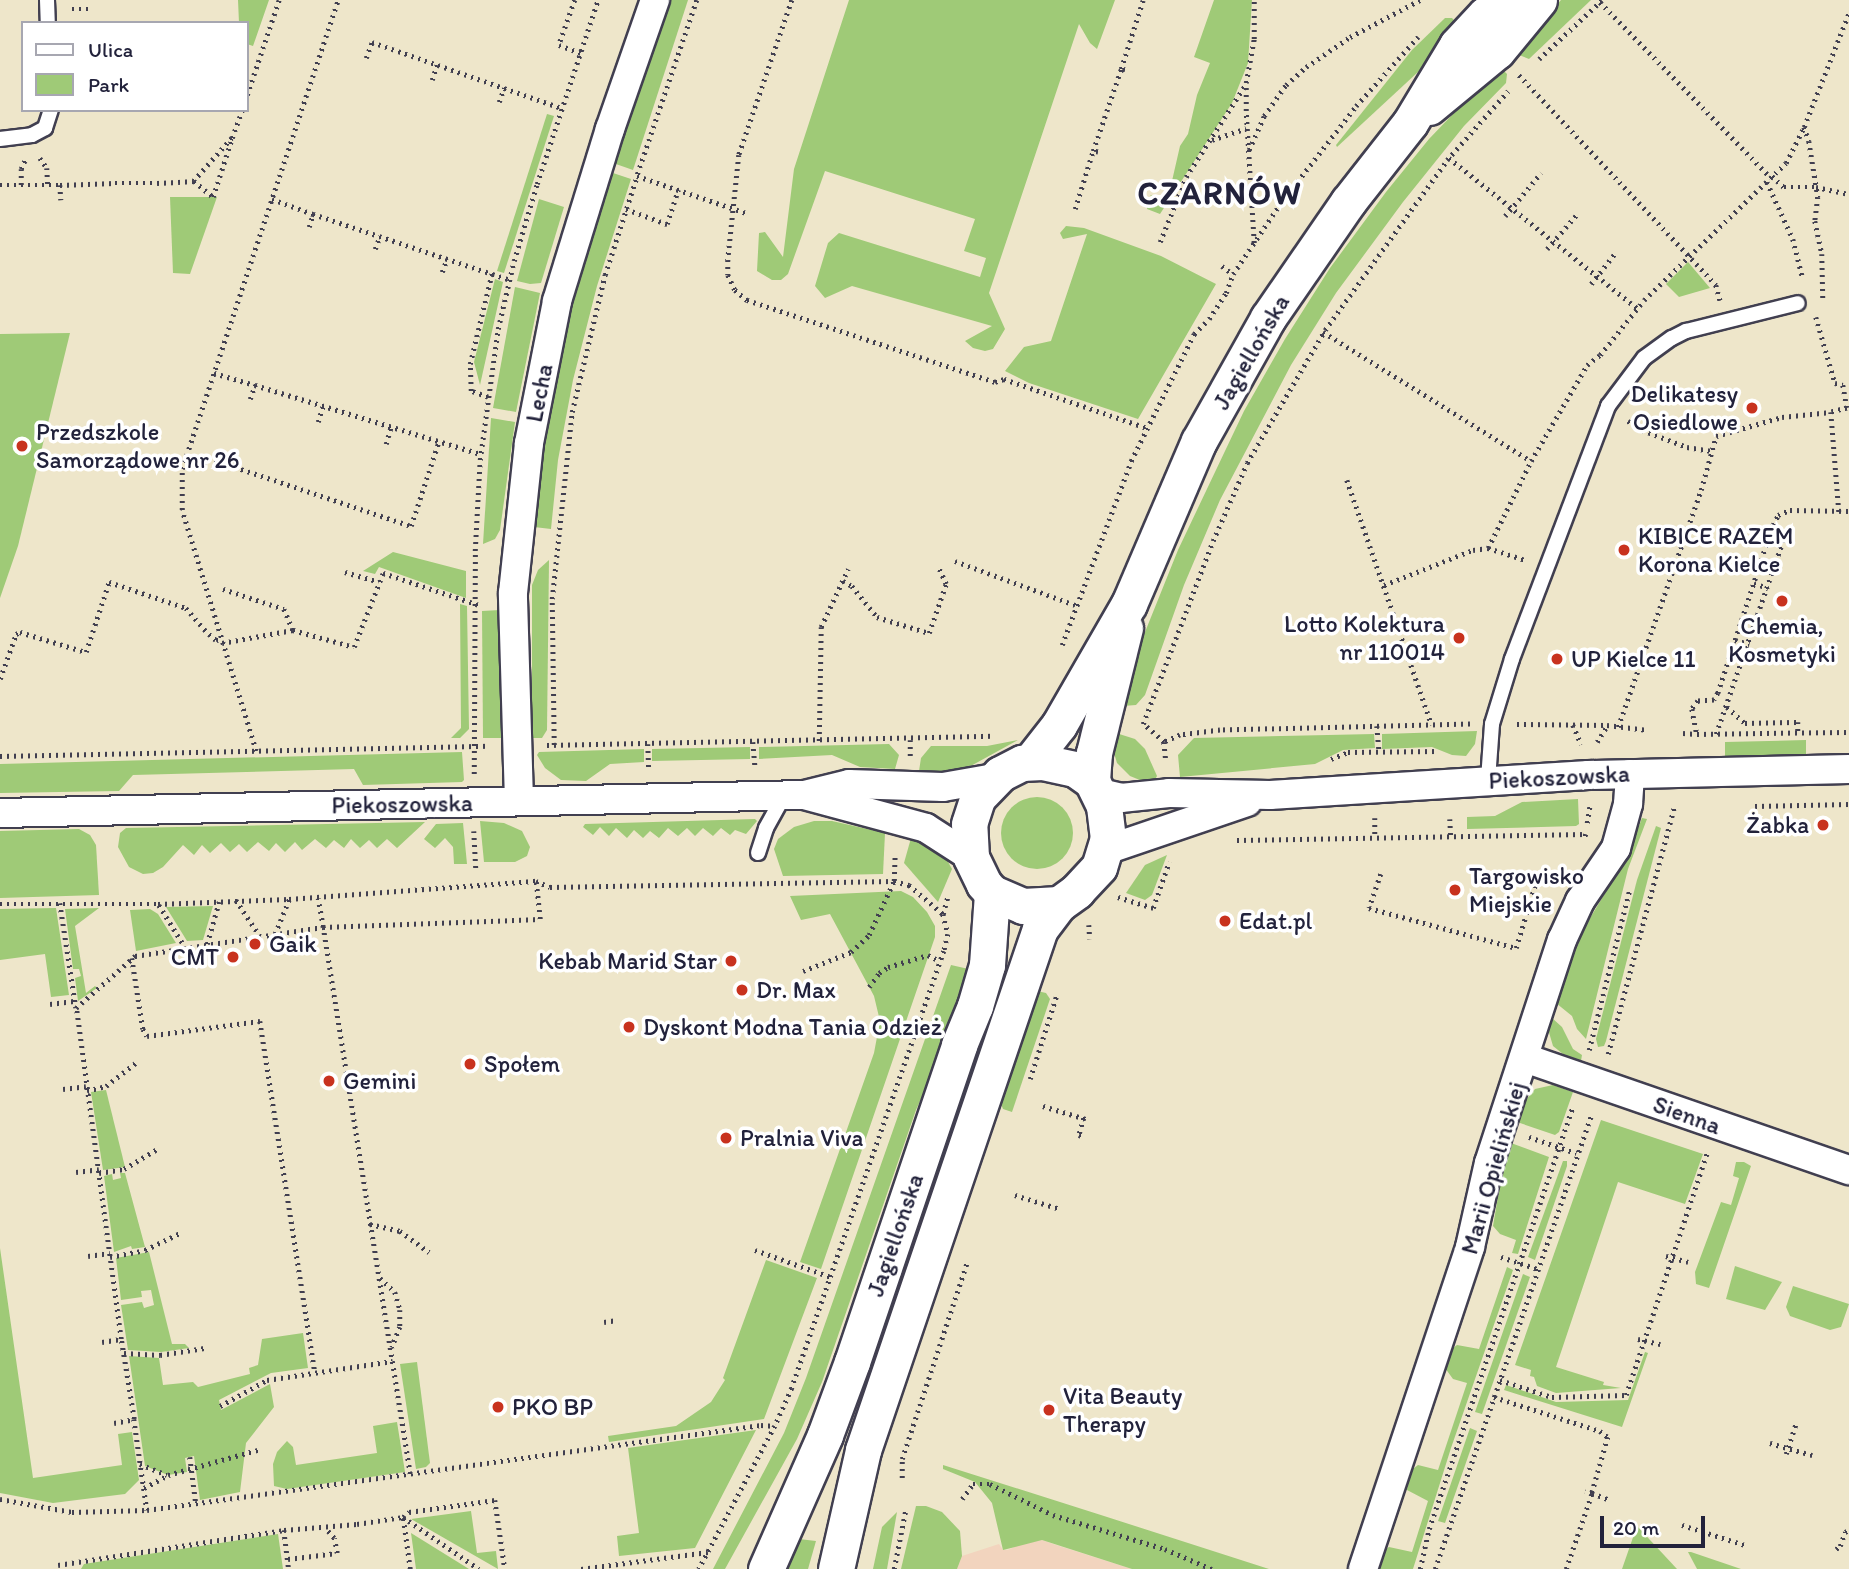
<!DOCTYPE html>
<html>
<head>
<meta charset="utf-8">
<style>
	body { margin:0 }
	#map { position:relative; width:1849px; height:1569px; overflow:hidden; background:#eee6ca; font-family:Itim,sans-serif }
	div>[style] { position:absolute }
	.built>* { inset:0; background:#f2d4be }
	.green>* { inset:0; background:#9fca77 }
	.round { border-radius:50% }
	.path>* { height:4.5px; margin-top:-2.25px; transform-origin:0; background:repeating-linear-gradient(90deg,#413f50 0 2px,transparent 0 7px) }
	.roads { filter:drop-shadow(2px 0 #413f50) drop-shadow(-2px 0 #413f50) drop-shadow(0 2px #413f50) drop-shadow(0 -2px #413f50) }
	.service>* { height:14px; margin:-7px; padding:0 7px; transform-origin:7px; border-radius:7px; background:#fff }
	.minor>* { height:28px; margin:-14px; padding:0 14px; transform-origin:14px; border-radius:14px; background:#fff }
	.tertiary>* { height:35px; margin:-17.5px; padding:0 17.5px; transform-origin:17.5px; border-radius:17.5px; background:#fff }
	.dots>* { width:19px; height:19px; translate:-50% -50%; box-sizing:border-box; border:4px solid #fff; border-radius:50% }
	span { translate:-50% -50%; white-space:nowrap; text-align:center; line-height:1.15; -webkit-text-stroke:7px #fff; paint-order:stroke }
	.street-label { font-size:24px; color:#22223b }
	.poi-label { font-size:24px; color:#22223b }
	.right { translate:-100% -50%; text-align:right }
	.left { translate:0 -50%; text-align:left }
	.district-label { font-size:32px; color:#22223b; font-weight:700; letter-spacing:2px }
	.legend { position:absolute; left:21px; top:21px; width:228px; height:91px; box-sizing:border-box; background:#fff; border:2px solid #a7a7b1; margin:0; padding:9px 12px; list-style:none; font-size:21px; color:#22223b }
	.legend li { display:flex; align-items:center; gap:14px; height:35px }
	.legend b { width:35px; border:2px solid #a7a7b1 }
	.scale { position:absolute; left:1600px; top:1516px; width:105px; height:32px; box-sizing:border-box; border:4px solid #22223b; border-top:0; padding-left:9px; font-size:21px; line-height:24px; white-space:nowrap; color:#22223b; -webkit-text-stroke:5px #fff; paint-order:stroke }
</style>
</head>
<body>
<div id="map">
	<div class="built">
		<div style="clip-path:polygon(1042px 1540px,1053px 1544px,1132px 1569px,957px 1569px,962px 1556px,999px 1544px,1003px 1550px,1008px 1550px,1027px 1541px)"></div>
	</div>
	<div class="green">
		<div style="clip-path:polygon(238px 0,269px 0,253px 46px,247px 44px,247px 23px,239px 23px)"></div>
		<div style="clip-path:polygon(668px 0,688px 0,633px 170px,613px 163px)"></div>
		<div style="clip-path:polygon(849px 0,1115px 0,1097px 49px,1090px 43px,1079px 24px,989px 293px,1005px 329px,993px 349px,985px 351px,973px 348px,965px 341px,992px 326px,852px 286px,825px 298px,815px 286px,828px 243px,839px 233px,980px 277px,986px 258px,964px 251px,975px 219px,825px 171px,788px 274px,781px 280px,772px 280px,757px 271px,759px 233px,765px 232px,783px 257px,794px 169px)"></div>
		<div style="clip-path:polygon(1214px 0,1252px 0,1248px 63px,1232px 103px,1160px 214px,1147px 209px,1149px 200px,1155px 200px,1150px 195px,1166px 199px,1169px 194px,1180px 146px,1188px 134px,1197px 95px,1210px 63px,1194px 57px)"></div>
		<div style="clip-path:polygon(1561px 0,1591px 0,1529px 59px,1514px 53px)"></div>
		<div style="clip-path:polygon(1445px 18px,1452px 18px,1459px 26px,1418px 72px,1337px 147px,1336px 145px,1412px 50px)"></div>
		<div style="clip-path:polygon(1499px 66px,1507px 74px,1506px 83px,1464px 126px,1403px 202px,1336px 293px,1291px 365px,1220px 500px,1184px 585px,1145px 695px,1136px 705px,1123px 706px,1121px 702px,1141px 642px,1178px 550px,1244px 411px,1285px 339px,1330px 268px,1386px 192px,1429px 139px)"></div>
		<div style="clip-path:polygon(547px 114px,554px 116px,504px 273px,497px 271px)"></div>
		<div style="clip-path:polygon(610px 172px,631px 179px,597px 286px,573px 380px,558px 460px,551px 529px,534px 527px,540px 455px,551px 387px,575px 288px)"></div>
		<div style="clip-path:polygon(170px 197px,217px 197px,190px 274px,173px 273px)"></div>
		<div style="clip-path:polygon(539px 199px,564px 207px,541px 283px,530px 284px,517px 281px)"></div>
		<div style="clip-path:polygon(1066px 226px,1084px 228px,1161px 256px,1216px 284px,1138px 419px,1029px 383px,1005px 371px,1024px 347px,1051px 341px,1087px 234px,1063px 239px,1060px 233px)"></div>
		<div style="clip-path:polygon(1688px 262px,1710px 288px,1679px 297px,1666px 284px)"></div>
		<div style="clip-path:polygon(495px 279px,503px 282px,480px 385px,474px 362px)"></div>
		<div style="clip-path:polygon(515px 287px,540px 293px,516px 412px,493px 408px)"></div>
		<div style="clip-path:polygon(70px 333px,18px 546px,0 598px,0 334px)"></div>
		<div style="clip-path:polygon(491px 418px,515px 422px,500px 530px,495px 539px,483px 544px)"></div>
		<div style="clip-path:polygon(393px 552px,466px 571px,466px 598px,379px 567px,375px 574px,363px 571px)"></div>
		<div style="clip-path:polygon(549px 560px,547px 730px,542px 738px,532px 738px,532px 585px,538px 570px)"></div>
		<div style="clip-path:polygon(460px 604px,467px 606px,469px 729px,460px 738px,451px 738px,461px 728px)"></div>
		<div style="clip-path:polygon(500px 610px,501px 738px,483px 738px,482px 611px)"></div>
		<div style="clip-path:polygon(1477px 731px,1475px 744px,1466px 756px,1452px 755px,1432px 747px,1382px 749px,1382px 734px)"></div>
		<div style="clip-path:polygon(1116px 733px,1135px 739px,1145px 749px,1157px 776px,1152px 785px,1130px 776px,1117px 763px,1111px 743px)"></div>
		<div style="clip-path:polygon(1374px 734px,1375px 748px,1343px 750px,1315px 764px,1180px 777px,1178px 755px,1194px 738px)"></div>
		<div style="clip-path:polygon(1018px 740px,958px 773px,924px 777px,919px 771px,921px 758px,931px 746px,987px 746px)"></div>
		<div style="clip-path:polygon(1806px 740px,1806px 755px,1725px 756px,1725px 742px)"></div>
		<div style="clip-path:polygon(889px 744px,899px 755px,895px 769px,860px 767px,832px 755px,759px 759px,759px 747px)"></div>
		<div style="clip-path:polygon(750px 747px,750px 759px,652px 761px,652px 749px)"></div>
		<div style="clip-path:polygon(644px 749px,644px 762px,610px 764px,586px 781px,561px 780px,545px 768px,537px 755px,539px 752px)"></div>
		<div style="clip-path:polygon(462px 752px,464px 780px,462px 782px,363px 785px,354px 769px,133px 775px,119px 791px,0 793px,0 764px)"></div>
		<div class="round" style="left:1001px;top:797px;width:72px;height:72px"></div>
		<div style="clip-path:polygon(1578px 799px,1579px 824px,1576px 826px,1467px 829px,1467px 817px,1495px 816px,1522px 802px)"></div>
		<div style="clip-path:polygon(1642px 818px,1647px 819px,1628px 869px,1586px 1039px,1577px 1029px,1572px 1016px,1556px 1003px,1581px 933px,1628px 855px)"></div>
		<div style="clip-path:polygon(755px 819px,757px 821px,746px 834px,735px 830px,730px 835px,721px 828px,713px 836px,703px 828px,695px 836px,687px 828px,678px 836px,668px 828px,659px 838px,650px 831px,643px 838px,634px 830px,627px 838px,616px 828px,609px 836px,600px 827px,593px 835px,583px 827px,585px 824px)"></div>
		<div style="clip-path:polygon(480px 821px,504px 823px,522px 831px,530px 847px,527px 856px,515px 862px,484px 862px)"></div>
		<div style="clip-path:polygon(814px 821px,832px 821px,885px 833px,883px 874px,783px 876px,774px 849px,778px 839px,794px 827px)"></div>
		<div style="clip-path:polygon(425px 822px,397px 848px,387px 839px,377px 848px,369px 840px,360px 848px,351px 839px,344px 848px,334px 840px,326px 848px,315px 839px,302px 850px,295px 842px,285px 852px,276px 843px,269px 851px,258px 842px,247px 852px,239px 844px,230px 852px,221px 843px,210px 853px,202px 845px,194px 855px,183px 845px,163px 867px,153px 873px,143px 874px,129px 867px,118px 847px,120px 833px,126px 828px)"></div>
		<div style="clip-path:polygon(463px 823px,467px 864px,454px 864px,453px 847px,445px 838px,435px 848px,424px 839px,436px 824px)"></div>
		<div style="clip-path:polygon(1656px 826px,1661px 828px,1606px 1041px,1604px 1046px,1598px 1047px,1596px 1039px,1637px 880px)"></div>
		<div style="clip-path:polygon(79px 829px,90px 835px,96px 845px,99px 895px,0 898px,0 831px)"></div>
		<div style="clip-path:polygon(911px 838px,930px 844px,947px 860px,952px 869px,938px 902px,904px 863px)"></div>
		<div style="clip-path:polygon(1167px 855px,1152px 895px,1145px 900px,1126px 893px,1145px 865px)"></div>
		<div style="clip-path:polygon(901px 891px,913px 897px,927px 912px,935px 926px,935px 937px,821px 1269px,800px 1262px,874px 1053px,880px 1021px,874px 996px,830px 914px,801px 920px,790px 896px)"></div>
		<div style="clip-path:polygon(213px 906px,203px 940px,187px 941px,166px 907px)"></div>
		<div style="clip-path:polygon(56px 908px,69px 995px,51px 997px,45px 954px,0 960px,0 909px)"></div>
		<div style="clip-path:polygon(99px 908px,75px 926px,86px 993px,95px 986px,97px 988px,78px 1001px,75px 978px,81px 976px,79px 969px,73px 969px,65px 909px)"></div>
		<div style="clip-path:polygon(150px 909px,158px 914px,176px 943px,136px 951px,130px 910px)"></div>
		<div style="clip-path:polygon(951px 965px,973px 970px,963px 1006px,916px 1110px,822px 1382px,797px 1439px,725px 1569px,713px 1569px,784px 1433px,806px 1378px)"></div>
		<div style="clip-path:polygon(1037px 991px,1046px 993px,1050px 999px,1012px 1112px,1003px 1109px,999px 1099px)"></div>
		<div style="clip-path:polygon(1552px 1018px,1562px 1027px,1573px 1049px,1582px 1055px,1581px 1061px,1563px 1054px,1553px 1046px,1548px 1029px)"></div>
		<div style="clip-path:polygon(1553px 1085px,1573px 1092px,1559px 1132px,1555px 1135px,1517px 1122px,1525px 1101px,1535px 1089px)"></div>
		<div style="clip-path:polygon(106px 1090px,125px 1167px,103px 1170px,91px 1092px)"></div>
		<div style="clip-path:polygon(1601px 1120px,1703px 1154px,1685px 1204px,1618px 1182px,1556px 1367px,1604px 1382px,1603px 1385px,1621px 1388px,1556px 1393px,1537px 1386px,1534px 1377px,1530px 1376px,1531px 1370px,1515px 1365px)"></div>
		<div style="clip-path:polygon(1511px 1143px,1549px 1157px,1518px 1254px,1512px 1253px,1516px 1240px,1500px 1234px,1493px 1226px,1502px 1173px)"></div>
		<div style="clip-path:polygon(1563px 1161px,1567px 1161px,1567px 1166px,1535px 1260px,1528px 1257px)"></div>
		<div style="clip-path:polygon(1736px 1162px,1744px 1162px,1751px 1166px,1709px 1288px,1696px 1284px,1695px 1272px,1721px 1202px,1731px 1205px,1739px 1178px,1733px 1176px)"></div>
		<div style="clip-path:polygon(120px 1173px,125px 1173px,145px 1247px,132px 1249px,131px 1246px,114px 1252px,104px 1176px,112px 1174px,113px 1180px,121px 1178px)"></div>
		<div style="clip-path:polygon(0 1248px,33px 1478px,122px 1465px,118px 1434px,132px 1432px,139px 1480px,125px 1494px,53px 1503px,0 1493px)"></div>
		<div style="clip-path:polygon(149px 1252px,172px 1344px,185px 1344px,189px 1348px,161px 1352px,128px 1350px,121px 1305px,142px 1302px,144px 1308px,154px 1305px,151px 1290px,141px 1291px,142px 1297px,121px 1300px,116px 1258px)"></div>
		<div style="clip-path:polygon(766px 1260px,817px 1278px,764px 1419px,609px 1442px,608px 1436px,676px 1426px,711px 1402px,725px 1380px,723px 1378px)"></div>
		<div style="clip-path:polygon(1735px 1266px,1782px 1282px,1765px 1310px,1726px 1299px)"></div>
		<div style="clip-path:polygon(1507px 1267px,1513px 1270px,1451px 1448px,1413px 1569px,1378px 1569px,1383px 1551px,1389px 1547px,1412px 1552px,1428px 1501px,1407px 1490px,1409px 1472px,1418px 1465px,1438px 1470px,1467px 1383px,1453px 1379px,1445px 1368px,1453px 1348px,1457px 1345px,1479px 1349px)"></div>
		<div style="clip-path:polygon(1523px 1274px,1530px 1277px,1482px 1414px,1475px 1412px)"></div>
		<div style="clip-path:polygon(1793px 1286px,1849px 1304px,1841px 1327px,1830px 1330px,1790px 1316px,1786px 1307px)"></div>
		<div style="clip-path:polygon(303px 1333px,308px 1368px,271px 1373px,219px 1400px,221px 1410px,270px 1384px,274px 1407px,246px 1443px,240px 1492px,200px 1500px,194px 1456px,185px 1458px,187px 1472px,168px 1475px,145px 1466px,129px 1356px,159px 1358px,163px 1385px,193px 1382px,198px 1387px,250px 1374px,249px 1368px,258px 1365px,262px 1339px)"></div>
		<div style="clip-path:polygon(1645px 1352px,1648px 1353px,1622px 1427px,1504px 1390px,1506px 1385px,1556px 1402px,1628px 1400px)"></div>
		<div style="clip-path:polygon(417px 1362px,430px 1463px,426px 1467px,416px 1469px,400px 1364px)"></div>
		<div style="clip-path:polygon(397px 1422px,405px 1472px,287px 1489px,274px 1486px,273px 1464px,277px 1452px,287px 1441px,293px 1447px,296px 1465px,377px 1453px,373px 1426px)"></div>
		<div style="clip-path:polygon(1470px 1428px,1477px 1431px,1445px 1523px,1438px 1521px)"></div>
		<div style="clip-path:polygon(756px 1430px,695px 1548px,619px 1556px,617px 1536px,639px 1533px,628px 1448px)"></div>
		<div style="clip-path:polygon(943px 1465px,1104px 1516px,1269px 1569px,1132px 1569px,1042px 1540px,1003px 1550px,992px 1503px,975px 1482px,943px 1469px)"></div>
		<div style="clip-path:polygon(916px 1506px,926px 1506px,942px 1512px,960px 1531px,962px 1556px,957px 1569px,901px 1569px)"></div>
		<div style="clip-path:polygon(471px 1511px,477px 1553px,496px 1551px,498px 1569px,411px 1519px)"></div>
		<div style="clip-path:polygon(897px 1512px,887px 1569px,873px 1569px,882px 1527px)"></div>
		<div style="clip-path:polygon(1637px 1526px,1677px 1569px,1622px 1569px)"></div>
		<div style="clip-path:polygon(411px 1533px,469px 1569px,416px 1569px)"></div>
		<div style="clip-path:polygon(278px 1534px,283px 1569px,81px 1569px,84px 1564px)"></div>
		<div style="clip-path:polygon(799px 1539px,816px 1541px,808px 1569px,785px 1569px)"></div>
		<div style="clip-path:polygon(1688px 1552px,1691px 1552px,1741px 1569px,1697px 1569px)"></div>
	</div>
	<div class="path">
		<div style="left:575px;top:0;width:48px;rotate:109.6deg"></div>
		<div style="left:559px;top:45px;width:23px;rotate:20deg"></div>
		<div style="left:697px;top:0;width:186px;rotate:108.8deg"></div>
		<div style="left:637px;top:176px;width:115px;rotate:18.7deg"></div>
		<div style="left:792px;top:0;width:164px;rotate:108.9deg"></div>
		<div style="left:739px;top:155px;width:106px;rotate:96deg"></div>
		<div style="left:728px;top:260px;width:15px;rotate:90deg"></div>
		<div style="left:728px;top:275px;width:17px;rotate:65deg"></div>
		<div style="left:735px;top:290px;width:16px;rotate:40deg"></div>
		<div style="left:747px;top:300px;width:261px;rotate:18.3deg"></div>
		<div style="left:995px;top:382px;width:9px;rotate:-18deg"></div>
		<div style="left:1004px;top:379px;width:151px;rotate:18.9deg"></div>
		<div style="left:1600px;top:2px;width:245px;rotate:45.8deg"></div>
		<div style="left:72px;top:9px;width:16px"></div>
		<div style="left:366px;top:58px;width:17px;rotate:-69deg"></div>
		<div style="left:372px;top:42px;width:201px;rotate:19.2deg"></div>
		<div style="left:1539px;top:59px;width:86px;rotate:-43.1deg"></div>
		<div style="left:1125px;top:70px;width:4px;rotate:-166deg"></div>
		<div style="left:1121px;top:69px;width:72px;rotate:-72.3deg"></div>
		<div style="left:1519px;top:75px;width:288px;rotate:46.8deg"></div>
		<div style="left:1716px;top:285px;width:16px;rotate:75deg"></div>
		<div style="left:432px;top:80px;width:16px;rotate:-72deg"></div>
		<div style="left:247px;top:95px;width:100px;rotate:-71.4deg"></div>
		<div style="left:499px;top:102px;width:15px;rotate:-70deg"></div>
		<div style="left:1804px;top:127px;width:15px;rotate:70deg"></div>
		<div style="left:1809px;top:141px;width:57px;rotate:80.9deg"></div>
		<div style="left:1818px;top:197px;width:24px;rotate:97deg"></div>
		<div style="left:1815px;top:221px;width:34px;rotate:78deg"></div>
		<div style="left:1822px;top:254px;width:44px;rotate:88.7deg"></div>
		<div style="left:232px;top:138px;width:30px;rotate:-70deg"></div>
		<div style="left:1212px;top:140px;width:36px;rotate:-19deg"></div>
		<div style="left:1249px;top:150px;width:37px;rotate:-66deg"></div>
		<div style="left:1264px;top:116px;width:38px;rotate:-55deg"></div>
		<div style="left:1286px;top:85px;width:27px;rotate:-42deg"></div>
		<div style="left:1306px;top:67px;width:53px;rotate:-34.3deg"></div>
		<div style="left:1350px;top:37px;width:79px;rotate:-27.9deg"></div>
		<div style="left:1098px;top:152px;width:5px;rotate:-169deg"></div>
		<div style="left:1093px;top:151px;width:87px;rotate:-71.1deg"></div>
		<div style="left:40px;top:158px;width:12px;rotate:55deg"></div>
		<div style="left:47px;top:168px;width:17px;rotate:87deg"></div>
		<div style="left:1449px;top:158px;width:241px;rotate:38.6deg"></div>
		<div style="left:1772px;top:176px;width:16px;rotate:43deg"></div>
		<div style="left:1784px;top:187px;width:32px"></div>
		<div style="left:1816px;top:187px;width:34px;rotate:12deg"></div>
		<div style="left:1767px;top:182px;width:63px;rotate:65.5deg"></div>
		<div style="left:1793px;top:239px;width:41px;rotate:76deg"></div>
		<div style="left:0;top:185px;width:60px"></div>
		<div style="left:60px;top:185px;width:55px;rotate:-2.1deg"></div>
		<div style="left:115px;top:183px;width:42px"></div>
		<div style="left:157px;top:183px;width:21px;rotate:-3deg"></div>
		<div style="left:178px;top:182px;width:16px;rotate:-4deg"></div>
		<div style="left:194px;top:181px;width:25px;rotate:40deg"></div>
		<div style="left:213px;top:197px;width:62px;rotate:-72.1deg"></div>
		<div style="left:232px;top:138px;width:57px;rotate:131.5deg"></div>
		<div style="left:21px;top:185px;width:16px;rotate:-90deg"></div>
		<div style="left:21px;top:169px;width:10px;rotate:-66deg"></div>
		<div style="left:60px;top:185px;width:15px;rotate:86deg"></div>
		<div style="left:272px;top:199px;width:44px;rotate:20.1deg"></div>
		<div style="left:626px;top:209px;width:44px;rotate:20.1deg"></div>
		<div style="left:667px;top:224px;width:36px;rotate:-72deg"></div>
		<div style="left:1075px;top:209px;width:61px;rotate:-72.8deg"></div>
		<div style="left:1505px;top:216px;width:56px;rotate:-50.1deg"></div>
		<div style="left:309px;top:227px;width:14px;rotate:-73deg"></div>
		<div style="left:313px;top:214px;width:208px;rotate:18.5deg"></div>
		<div style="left:1160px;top:242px;width:70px;rotate:-68.2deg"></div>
		<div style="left:1186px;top:177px;width:111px;rotate:-57.2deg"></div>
		<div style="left:1254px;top:243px;width:132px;rotate:-93.5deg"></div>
		<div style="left:1246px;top:111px;width:28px;rotate:-90deg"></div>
		<div style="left:1246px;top:83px;width:45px;rotate:-79.7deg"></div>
		<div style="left:1254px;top:39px;width:39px;rotate:-90deg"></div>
		<div style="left:375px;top:249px;width:14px;rotate:-69deg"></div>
		<div style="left:1547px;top:249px;width:48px;rotate:-49.3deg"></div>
		<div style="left:1222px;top:266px;width:14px;rotate:36deg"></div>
		<div style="left:442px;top:272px;width:14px;rotate:-69deg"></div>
		<div style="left:1591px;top:284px;width:41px;rotate:-52deg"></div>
		<div style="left:1816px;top:317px;width:69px;rotate:73.9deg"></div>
		<div style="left:1835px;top:383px;width:8px;rotate:14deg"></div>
		<div style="left:1843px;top:385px;width:23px;rotate:80deg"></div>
		<div style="left:1847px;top:408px;width:16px;rotate:166deg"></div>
		<div style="left:1323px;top:332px;width:245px;rotate:31.8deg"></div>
		<div style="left:214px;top:373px;width:43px;rotate:16.3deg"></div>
		<div style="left:488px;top:397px;width:18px;rotate:-161deg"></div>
		<div style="left:471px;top:391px;width:27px;rotate:-92deg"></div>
		<div style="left:470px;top:364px;width:94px;rotate:-76.4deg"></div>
		<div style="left:250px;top:399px;width:15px;rotate:-70deg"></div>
		<div style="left:255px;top:385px;width:236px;rotate:17deg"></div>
		<div style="left:1628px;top:421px;width:17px;rotate:33deg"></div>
		<div style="left:1642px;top:430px;width:48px;rotate:20.7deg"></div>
		<div style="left:1687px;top:447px;width:25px;rotate:9deg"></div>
		<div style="left:318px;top:422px;width:17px;rotate:-73deg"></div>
		<div style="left:386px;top:444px;width:18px;rotate:-74deg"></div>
		<div style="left:200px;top:469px;width:14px;rotate:-54deg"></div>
		<div style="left:208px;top:458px;width:214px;rotate:18.5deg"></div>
		<div style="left:411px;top:526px;width:89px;rotate:-71.8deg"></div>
		<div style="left:1347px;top:480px;width:259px;rotate:70.9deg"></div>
		<div style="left:1773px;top:525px;width:177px;rotate:108.1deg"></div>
		<div style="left:1718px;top:693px;width:8px;rotate:120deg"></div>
		<div style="left:1714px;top:700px;width:16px;rotate:176deg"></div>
		<div style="left:1698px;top:701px;width:10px;rotate:127deg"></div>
		<div style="left:1692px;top:709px;width:25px;rotate:79deg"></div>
		<div style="left:1697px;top:734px;width:152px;rotate:-0.8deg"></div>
		<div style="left:1488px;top:548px;width:38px;rotate:18deg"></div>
		<div style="left:955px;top:561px;width:128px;rotate:20.1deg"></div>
		<div style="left:345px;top:572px;width:35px;rotate:16deg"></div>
		<div style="left:843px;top:581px;width:10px;rotate:29deg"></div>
		<div style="left:852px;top:586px;width:40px;rotate:51deg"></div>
		<div style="left:877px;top:617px;width:54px;rotate:17.1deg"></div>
		<div style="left:929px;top:633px;width:52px;rotate:-70.9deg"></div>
		<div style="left:946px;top:584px;width:19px;rotate:-115deg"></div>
		<div style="left:1754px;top:583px;width:15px;rotate:20deg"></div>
		<div style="left:1384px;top:585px;width:96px;rotate:-21.5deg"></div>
		<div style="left:1473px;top:550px;width:15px;rotate:-8deg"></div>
		<div style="left:1488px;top:548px;width:97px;rotate:-63.7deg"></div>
		<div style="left:1531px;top:461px;width:111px;rotate:-59.7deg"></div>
		<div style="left:1587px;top:365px;width:16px;rotate:-38deg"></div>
		<div style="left:1600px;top:355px;width:70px;rotate:-51.3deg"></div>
		<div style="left:1644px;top:300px;width:197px;rotate:-44deg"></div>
		<div style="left:1786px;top:163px;width:40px;rotate:-63.4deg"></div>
		<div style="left:1804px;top:127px;width:123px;rotate:-68.5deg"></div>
		<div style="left:223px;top:589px;width:64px;rotate:18.2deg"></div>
		<div style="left:284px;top:609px;width:23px;rotate:67deg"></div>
		<div style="left:293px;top:630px;width:63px;rotate:15.6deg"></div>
		<div style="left:354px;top:647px;width:79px;rotate:-68.6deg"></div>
		<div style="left:383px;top:573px;width:104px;rotate:18.4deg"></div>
		<div style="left:1735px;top:640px;width:15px;rotate:16deg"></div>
		<div style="left:222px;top:643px;width:72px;rotate:-10.4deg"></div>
		<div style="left:1062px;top:645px;width:197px;rotate:-69.4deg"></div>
		<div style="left:1131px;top:461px;width:142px;rotate:-63.6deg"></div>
		<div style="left:1194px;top:334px;width:21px;rotate:-45deg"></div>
		<div style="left:1209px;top:319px;width:31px;rotate:-57deg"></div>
		<div style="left:1226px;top:293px;width:20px;rotate:-70deg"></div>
		<div style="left:1233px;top:274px;width:84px;rotate:-56.1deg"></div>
		<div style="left:1280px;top:204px;width:124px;rotate:-52.2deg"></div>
		<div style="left:1356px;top:106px;width:93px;rotate:-48.1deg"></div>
		<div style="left:0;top:679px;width:48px;rotate:-70.4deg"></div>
		<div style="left:16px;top:634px;width:4px;rotate:-27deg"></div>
		<div style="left:20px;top:632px;width:69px;rotate:16.9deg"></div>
		<div style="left:86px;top:652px;width:74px;rotate:-71.8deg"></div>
		<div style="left:109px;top:582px;width:81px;rotate:18.7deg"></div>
		<div style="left:186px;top:608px;width:35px;rotate:49deg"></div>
		<div style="left:209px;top:634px;width:9px;rotate:41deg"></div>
		<div style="left:216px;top:640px;width:4px;rotate:-14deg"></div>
		<div style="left:1727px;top:707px;width:24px;rotate:42deg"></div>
		<div style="left:1745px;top:723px;width:53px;rotate:-1.1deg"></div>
		<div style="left:1798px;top:722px;width:10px;rotate:90deg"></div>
		<div style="left:1470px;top:724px;width:250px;rotate:178.6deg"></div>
		<div style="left:1220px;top:730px;width:40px;rotate:172.9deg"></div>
		<div style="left:1180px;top:735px;width:17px;rotate:156deg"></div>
		<div style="left:1164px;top:742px;width:28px;rotate:-139deg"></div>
		<div style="left:1143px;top:724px;width:196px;rotate:-69.1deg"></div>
		<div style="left:1213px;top:541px;width:85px;rotate:-66.4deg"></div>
		<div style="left:1247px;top:463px;width:154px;rotate:-59.6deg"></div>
		<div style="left:1325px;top:330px;width:209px;rotate:-54.3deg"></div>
		<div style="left:1447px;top:160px;width:92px;rotate:-48.5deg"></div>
		<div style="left:1517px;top:724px;width:90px;rotate:0.6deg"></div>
		<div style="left:1607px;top:725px;width:39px;rotate:7deg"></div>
		<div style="left:1573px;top:725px;width:21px;rotate:67deg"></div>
		<div style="left:1377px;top:726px;width:25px;rotate:85deg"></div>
		<div style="left:1618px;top:727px;width:251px;rotate:-70.7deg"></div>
		<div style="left:1701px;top:490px;width:56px;rotate:-74.5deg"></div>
		<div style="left:1716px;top:436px;width:69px;rotate:-16.1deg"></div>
		<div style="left:1782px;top:417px;width:49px;rotate:-5.8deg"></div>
		<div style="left:1831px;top:412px;width:100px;rotate:85.4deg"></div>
		<div style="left:1683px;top:733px;width:13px;rotate:4deg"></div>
		<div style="left:1716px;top:734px;width:202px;rotate:-70.9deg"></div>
		<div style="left:1782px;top:543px;width:11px;rotate:-95deg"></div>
		<div style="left:1781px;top:532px;width:11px;rotate:-139deg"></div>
		<div style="left:1773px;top:525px;width:11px;rotate:-63deg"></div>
		<div style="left:1778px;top:515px;width:13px;rotate:-23deg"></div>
		<div style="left:1790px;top:510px;width:59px;rotate:1deg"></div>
		<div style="left:819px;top:741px;width:114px;rotate:-89deg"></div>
		<div style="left:821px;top:627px;width:64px;rotate:-65deg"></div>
		<div style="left:753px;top:742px;width:24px;rotate:85deg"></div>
		<div style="left:1164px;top:742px;width:20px;rotate:84deg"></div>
		<div style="left:1597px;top:742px;width:19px;rotate:-58deg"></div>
		<div style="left:648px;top:744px;width:24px;rotate:88deg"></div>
		<div style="left:547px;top:745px;width:446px;rotate:-1.2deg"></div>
		<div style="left:554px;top:745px;width:146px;rotate:-90.8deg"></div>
		<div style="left:552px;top:599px;width:188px;rotate:-83.9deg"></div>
		<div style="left:572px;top:412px;width:141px;rotate:-76.5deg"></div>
		<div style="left:605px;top:275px;width:104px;rotate:-72.1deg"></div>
		<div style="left:256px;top:751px;width:252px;rotate:-107.1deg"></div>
		<div style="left:182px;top:510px;width:41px;rotate:-90deg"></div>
		<div style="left:182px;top:469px;width:494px;rotate:-71.6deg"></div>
		<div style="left:0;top:756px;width:489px;rotate:-1.2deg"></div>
		<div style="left:910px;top:756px;width:16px;rotate:-90deg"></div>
		<div style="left:1331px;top:759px;width:18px;rotate:-22deg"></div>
		<div style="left:1348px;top:752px;width:91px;rotate:-0.6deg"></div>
		<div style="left:474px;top:774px;width:223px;rotate:-89.7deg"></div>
		<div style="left:475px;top:551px;width:91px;rotate:-86.9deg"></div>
		<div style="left:480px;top:460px;width:132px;rotate:-82.2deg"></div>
		<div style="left:498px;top:329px;width:70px;rotate:-76.8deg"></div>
		<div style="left:514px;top:261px;width:80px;rotate:-73.4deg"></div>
		<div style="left:537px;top:184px;width:194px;rotate:-71.7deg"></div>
		<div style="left:1755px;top:806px;width:94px;rotate:-1.2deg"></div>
		<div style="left:1375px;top:818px;width:19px;rotate:90deg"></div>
		<div style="left:1450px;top:819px;width:17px;rotate:87deg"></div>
		<div style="left:1587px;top:823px;width:19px;rotate:-81deg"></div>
		<div style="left:474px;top:831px;width:38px;rotate:87deg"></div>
		<div style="left:1237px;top:840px;width:349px;rotate:-1deg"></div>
		<div style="left:1586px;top:834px;width:3px;rotate:108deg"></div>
		<div style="left:1381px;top:874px;width:36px;rotate:109deg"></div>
		<div style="left:1369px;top:908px;width:152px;rotate:15.2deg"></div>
		<div style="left:1516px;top:948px;width:79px;rotate:-73.2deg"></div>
		<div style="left:1118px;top:897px;width:37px;rotate:17deg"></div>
		<div style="left:1153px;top:908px;width:49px;rotate:-70.8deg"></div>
		<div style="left:236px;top:900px;width:43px;rotate:56.3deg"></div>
		<div style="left:60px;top:903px;width:106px;rotate:81.3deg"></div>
		<div style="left:0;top:904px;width:158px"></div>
		<div style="left:158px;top:904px;width:131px;rotate:-2.2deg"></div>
		<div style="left:289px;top:899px;width:248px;rotate:-4.2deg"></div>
		<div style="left:536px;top:881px;width:15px;rotate:23deg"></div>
		<div style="left:550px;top:887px;width:344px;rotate:-1deg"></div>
		<div style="left:894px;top:881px;width:16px;rotate:15deg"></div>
		<div style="left:909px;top:885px;width:45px;rotate:40.5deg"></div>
		<div style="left:943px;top:914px;width:21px;rotate:76deg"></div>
		<div style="left:948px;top:934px;width:17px;rotate:103deg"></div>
		<div style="left:944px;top:951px;width:463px;rotate:109.2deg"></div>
		<div style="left:792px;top:1388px;width:42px;rotate:114.1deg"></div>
		<div style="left:775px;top:1426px;width:162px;rotate:118deg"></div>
		<div style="left:159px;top:905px;width:49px;rotate:58.2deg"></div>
		<div style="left:943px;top:914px;width:20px;rotate:-75deg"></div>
		<div style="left:1089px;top:925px;width:14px;rotate:86deg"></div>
		<div style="left:275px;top:934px;width:38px;rotate:-68deg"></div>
		<div style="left:207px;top:944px;width:44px;rotate:-74.1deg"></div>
		<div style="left:132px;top:958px;width:72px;rotate:81.2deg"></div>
		<div style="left:143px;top:1029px;width:8px;rotate:60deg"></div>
		<div style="left:147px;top:1036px;width:114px;rotate:-7.6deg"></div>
		<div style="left:260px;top:1021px;width:355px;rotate:81.1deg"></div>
		<div style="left:803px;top:971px;width:52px;rotate:-21.6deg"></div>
		<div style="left:851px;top:952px;width:25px;rotate:-43deg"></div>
		<div style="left:869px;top:935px;width:60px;rotate:-65.2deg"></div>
		<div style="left:894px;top:881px;width:28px;rotate:-88deg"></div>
		<div style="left:869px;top:987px;width:17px;rotate:-54deg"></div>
		<div style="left:879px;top:973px;width:11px;rotate:-34deg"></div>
		<div style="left:888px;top:967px;width:42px;rotate:-16.7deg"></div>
		<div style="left:928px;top:955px;width:13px;rotate:27deg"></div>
		<div style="left:50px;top:1004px;width:24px;rotate:-7deg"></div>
		<div style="left:1589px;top:1050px;width:167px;rotate:-75.8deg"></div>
		<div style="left:1608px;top:1054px;width:255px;rotate:-75deg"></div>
		<div style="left:1030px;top:1079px;width:89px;rotate:-72.4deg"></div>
		<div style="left:63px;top:1089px;width:23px;rotate:-7deg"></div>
		<div style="left:87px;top:1091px;width:20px;rotate:-15deg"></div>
		<div style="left:106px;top:1086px;width:39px;rotate:-38deg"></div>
		<div style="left:1043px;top:1106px;width:48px;rotate:16.9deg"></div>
		<div style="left:1084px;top:1118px;width:18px;rotate:106deg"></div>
		<div style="left:1079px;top:1135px;width:5px;rotate:22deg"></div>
		<div style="left:1529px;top:1137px;width:50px;rotate:18.8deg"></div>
		<div style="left:76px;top:1172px;width:23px;rotate:-7deg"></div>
		<div style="left:99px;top:1173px;width:25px;rotate:-9deg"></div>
		<div style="left:124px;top:1169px;width:39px;rotate:-31deg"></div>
		<div style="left:1015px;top:1195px;width:47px;rotate:17.3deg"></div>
		<div style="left:370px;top:1224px;width:31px;rotate:13deg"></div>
		<div style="left:400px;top:1231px;width:36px;rotate:36deg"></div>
		<div style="left:755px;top:1250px;width:81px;rotate:19.6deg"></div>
		<div style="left:88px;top:1256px;width:22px;rotate:-8deg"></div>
		<div style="left:1666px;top:1256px;width:23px;rotate:15deg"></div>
		<div style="left:110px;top:1257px;width:36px;rotate:-11deg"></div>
		<div style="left:145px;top:1250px;width:39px;rotate:-26deg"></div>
		<div style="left:1501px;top:1257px;width:39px;rotate:18deg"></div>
		<div style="left:380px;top:1278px;width:21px;rotate:43deg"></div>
		<div style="left:395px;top:1292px;width:19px;rotate:74deg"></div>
		<div style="left:400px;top:1310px;width:17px;rotate:90deg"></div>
		<div style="left:400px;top:1327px;width:22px;rotate:111deg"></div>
		<div style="left:604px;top:1322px;width:13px;rotate:-9deg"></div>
		<div style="left:1638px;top:1339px;width:23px;rotate:13deg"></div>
		<div style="left:102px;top:1342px;width:19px;rotate:-9deg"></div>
		<div style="left:121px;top:1339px;width:334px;rotate:-97.7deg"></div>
		<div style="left:76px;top:1008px;width:79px;rotate:-41.4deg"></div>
		<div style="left:135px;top:956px;width:190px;rotate:-8.8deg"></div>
		<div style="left:323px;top:927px;width:29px;rotate:-100deg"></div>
		<div style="left:124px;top:1353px;width:36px;rotate:3deg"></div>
		<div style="left:160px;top:1355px;width:45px;rotate:-9deg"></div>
		<div style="left:1500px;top:1380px;width:55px;rotate:18.1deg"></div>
		<div style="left:1552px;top:1397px;width:74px;rotate:-1.5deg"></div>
		<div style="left:1626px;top:1395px;width:255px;rotate:-71.5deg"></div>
		<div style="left:1494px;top:1397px;width:111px;rotate:17.8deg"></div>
		<div style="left:1600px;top:1431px;width:10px;rotate:37deg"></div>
		<div style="left:1608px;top:1437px;width:58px;rotate:105.9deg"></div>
		<div style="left:1592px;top:1493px;width:17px;rotate:21deg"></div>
		<div style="left:220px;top:1406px;width:54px;rotate:-29deg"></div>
		<div style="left:267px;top:1380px;width:127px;rotate:-8.6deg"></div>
		<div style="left:134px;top:1419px;width:92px;rotate:81.9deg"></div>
		<div style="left:114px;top:1423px;width:20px;rotate:-11deg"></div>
		<div style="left:134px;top:1419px;width:81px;rotate:-99.2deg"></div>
		<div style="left:1770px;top:1443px;width:44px;rotate:15.9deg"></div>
		<div style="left:1786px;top:1454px;width:33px;rotate:-72deg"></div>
		<div style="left:190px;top:1457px;width:47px;rotate:82.7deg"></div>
		<div style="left:140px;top:1464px;width:29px;rotate:22deg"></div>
		<div style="left:410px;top:1474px;width:554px;rotate:-99.04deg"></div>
		<div style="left:323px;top:927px;width:217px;rotate:-2.1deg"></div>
		<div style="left:540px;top:919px;width:38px;rotate:-96deg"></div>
		<div style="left:902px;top:1478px;width:19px;rotate:-90deg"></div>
		<div style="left:902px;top:1459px;width:207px;rotate:-71.7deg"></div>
		<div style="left:144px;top:1488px;width:27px;rotate:-28deg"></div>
		<div style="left:168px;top:1475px;width:97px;rotate:-15.6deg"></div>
		<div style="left:0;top:1499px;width:73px;rotate:10.2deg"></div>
		<div style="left:72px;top:1512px;width:75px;rotate:-1.5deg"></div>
		<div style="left:147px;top:1510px;width:620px;rotate:-7.88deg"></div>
		<div style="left:761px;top:1425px;width:14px;rotate:4deg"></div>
		<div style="left:962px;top:1499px;width:19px;rotate:-54deg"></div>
		<div style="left:973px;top:1484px;width:17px"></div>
		<div style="left:990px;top:1484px;width:70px;rotate:26.2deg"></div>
		<div style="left:1053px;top:1515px;width:117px;rotate:16.9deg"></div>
		<div style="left:1165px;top:1549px;width:51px;rotate:23.1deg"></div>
		<div style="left:1682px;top:1525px;width:69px;rotate:17.7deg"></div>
		<div style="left:284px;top:1530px;width:73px;rotate:-4.7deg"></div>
		<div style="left:357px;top:1524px;width:47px;rotate:-8.7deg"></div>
		<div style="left:403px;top:1517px;width:8px;rotate:-40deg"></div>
		<div style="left:409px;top:1512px;width:87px;rotate:-7.9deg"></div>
		<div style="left:495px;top:1500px;width:70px;rotate:81.8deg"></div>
		<div style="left:1836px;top:1549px;width:5px;rotate:-37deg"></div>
		<div style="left:1840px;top:1546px;width:15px;rotate:-70deg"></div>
		<div style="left:1845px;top:1532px;width:4px;rotate:-27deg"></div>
		<div style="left:288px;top:1559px;width:49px;rotate:-7deg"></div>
		<div style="left:337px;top:1553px;width:15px;rotate:-101deg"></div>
		<div style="left:334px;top:1538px;width:13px;rotate:-132deg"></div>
		<div style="left:58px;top:1565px;width:229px;rotate:-8.8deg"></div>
		<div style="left:284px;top:1530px;width:39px;rotate:83deg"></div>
		<div style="left:410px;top:1569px;width:52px;rotate:-97.7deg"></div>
		<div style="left:403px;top:1517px;width:92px;rotate:34.4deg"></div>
		<div style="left:581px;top:1569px;width:128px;rotate:-7.6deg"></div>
		<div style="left:894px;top:1569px;width:62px;rotate:-78.9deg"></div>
		<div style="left:1420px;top:1569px;width:41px;rotate:-77.3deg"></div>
		<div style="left:1429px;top:1529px;width:445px;rotate:-71.2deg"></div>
		<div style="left:1435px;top:1569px;width:482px;rotate:-71deg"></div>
		<div style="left:1566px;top:1569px;width:80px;rotate:-71.1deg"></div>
		<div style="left:1592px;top:1493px;width:7px;rotate:-164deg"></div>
	</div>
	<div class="roads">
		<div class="service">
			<div style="left:47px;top:0;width:23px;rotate:88deg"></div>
			<div style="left:0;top:139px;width:32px;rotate:-7deg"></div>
			<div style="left:32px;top:135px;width:15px;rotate:-28deg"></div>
			<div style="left:45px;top:128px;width:19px;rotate:-72deg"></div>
			<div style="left:1488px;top:780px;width:56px;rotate:-85.9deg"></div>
			<div style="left:1492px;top:724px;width:68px;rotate:-72.9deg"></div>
			<div style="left:1512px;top:659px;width:271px;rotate:-69.2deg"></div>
			<div style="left:1608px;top:406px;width:60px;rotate:-53.1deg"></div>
			<div style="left:1644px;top:358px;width:34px;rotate:-36deg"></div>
			<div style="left:1672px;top:338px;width:16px;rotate:-27deg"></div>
			<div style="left:1686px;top:331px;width:115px;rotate:-14deg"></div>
			<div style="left:758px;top:853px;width:26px;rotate:-72deg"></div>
			<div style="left:766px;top:828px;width:38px;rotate:-61deg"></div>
		</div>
		<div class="minor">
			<div style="left:1100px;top:793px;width:22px;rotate:13deg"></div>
			<div style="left:1121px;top:798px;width:48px;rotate:-5.9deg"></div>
			<div style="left:1169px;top:793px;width:101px;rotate:1.1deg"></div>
			<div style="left:1270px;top:795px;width:319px;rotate:-3.6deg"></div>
			<div style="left:1588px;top:775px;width:261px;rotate:-1.3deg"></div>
			<div style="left:804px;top:795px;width:126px;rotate:15.1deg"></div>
			<div style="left:926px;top:828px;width:54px;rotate:32.8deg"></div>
			<div style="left:519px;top:801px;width:208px;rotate:-91.7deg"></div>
			<div style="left:513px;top:593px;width:151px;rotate:-83.9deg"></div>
			<div style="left:529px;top:443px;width:145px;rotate:-78.8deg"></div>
			<div style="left:557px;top:301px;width:180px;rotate:-72.9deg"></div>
			<div style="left:610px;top:129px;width:137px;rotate:-70.8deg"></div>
			<div style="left:0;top:813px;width:804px;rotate:-1.28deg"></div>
			<div style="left:804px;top:795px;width:46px;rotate:-13.7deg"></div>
			<div style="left:849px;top:784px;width:94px;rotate:1.8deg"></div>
			<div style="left:943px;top:787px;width:52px;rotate:-10deg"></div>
			<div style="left:1106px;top:850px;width:149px;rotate:-18.8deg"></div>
			<div style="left:1525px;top:1058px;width:343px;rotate:19.1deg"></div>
			<div style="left:1363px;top:1569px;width:339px;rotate:-71.6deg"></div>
			<div style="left:1470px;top:1247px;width:86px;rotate:-77.3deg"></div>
			<div style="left:1489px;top:1163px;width:235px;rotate:-71.9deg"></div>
			<div style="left:1562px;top:940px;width:43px;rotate:-65.2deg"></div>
			<div style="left:1580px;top:901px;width:64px;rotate:-55.8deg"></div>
			<div style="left:1616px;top:848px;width:46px;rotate:-74.7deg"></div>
			<div style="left:1628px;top:804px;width:30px;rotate:-86deg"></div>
		</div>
		<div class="tertiary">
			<div style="left:1429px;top:107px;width:88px;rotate:-39.5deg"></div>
			<div style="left:1497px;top:51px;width:66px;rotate:-50.5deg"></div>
			<div style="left:1030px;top:762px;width:47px;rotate:-51.9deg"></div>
			<div style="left:1059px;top:725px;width:140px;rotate:-60deg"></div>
			<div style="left:1129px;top:604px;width:177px;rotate:-66.8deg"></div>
			<div style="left:1199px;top:441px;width:141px;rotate:-60.7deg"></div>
			<div style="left:1268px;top:318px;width:141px;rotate:-55.4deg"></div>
			<div style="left:1348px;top:202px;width:100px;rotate:-51.9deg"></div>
			<div style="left:1410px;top:123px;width:91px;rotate:-58.9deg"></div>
			<div style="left:1457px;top:45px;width:41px;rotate:-47deg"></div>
			<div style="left:1485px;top:15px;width:24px;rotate:-38deg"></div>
			<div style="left:1042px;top:762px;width:34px;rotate:12deg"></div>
			<div style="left:1075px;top:769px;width:21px;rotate:35deg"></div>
			<div style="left:1092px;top:781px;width:28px;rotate:64deg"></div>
			<div style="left:1104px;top:806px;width:32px;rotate:83deg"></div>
			<div style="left:1108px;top:838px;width:30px;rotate:107deg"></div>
			<div style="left:1099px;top:867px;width:33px;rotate:133deg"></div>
			<div style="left:1077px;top:891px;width:22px;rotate:144deg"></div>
			<div style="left:1059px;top:904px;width:36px;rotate:177deg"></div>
			<div style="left:1023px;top:906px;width:34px;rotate:-157deg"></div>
			<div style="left:992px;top:893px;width:12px;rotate:-132deg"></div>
			<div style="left:984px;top:884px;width:30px;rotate:-116deg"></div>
			<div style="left:971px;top:857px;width:33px;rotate:-93deg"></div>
			<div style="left:969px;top:824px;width:28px;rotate:-72deg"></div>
			<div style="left:978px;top:797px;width:32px;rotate:-46deg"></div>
			<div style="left:1000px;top:774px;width:25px;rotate:-27deg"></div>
			<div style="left:1022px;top:763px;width:20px;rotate:-3deg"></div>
			<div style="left:1092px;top:781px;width:28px;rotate:-86deg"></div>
			<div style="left:1094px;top:753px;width:129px;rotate:-76.1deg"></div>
			<div style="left:766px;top:1569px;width:146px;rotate:-66.2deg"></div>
			<div style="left:825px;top:1435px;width:78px;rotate:-69.7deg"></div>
			<div style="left:852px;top:1362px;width:335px;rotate:-71.3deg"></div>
			<div style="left:959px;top:1045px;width:42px;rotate:-67.7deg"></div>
			<div style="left:975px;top:1006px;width:43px;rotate:-73.7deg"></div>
			<div style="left:987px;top:965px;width:72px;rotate:-86deg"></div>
			<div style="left:836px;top:1569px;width:122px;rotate:-77.2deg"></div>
			<div style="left:863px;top:1450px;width:550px;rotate:-71.24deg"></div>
			<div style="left:1040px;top:929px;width:31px;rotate:-53deg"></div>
		</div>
	</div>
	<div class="dots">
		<div style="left:1752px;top:408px;background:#c8321e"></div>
		<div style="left:22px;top:446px;background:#c8321e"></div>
		<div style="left:1624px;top:550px;background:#c8321e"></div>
		<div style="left:1782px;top:601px;background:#c8321e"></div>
		<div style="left:1459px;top:638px;background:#c8321e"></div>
		<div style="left:1557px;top:659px;background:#c8321e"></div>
		<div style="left:1823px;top:825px;background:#c8321e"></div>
		<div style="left:1455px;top:890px;background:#c8321e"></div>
		<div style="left:1225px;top:921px;background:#c8321e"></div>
		<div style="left:255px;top:944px;background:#c8321e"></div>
		<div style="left:233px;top:957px;background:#c8321e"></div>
		<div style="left:731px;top:961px;background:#c8321e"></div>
		<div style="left:742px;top:990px;background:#c8321e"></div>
		<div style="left:629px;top:1027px;background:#c8321e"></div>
		<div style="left:470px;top:1064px;background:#c8321e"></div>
		<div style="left:329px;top:1081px;background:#c8321e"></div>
		<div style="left:726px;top:1138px;background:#c8321e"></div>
		<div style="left:498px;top:1407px;background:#c8321e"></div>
		<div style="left:1049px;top:1410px;background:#c8321e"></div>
	</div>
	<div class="street-label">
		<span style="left:1251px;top:352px;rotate:-60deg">Jagiellońska</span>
		<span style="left:539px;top:393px;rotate:-79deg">Lecha</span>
		<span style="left:1559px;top:777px;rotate:-3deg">Piekoszowska</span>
		<span style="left:402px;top:804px;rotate:-1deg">Piekoszowska</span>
		<span style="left:1687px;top:1115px;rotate:20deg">Sienna</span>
		<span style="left:1493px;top:1168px;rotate:-74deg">Marii Opielińskiej</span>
		<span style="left:895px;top:1235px;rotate:-71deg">Jagiellońska</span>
	</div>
	<div class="poi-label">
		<span class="right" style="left:1738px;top:408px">Delikatesy<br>Osiedlowe</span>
		<span class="left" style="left:36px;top:446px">Przedszkole<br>Samorządowe nr 26</span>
		<span class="left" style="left:1638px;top:550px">KIBICE RAZEM<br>Korona Kielce</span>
		<span class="right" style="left:1445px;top:638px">Lotto Kolektura<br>nr 110014</span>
		<span style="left:1782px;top:640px">Chemia,<br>Kosmetyki</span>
		<span class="left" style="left:1571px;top:659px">UP Kielce 11</span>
		<span class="right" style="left:1809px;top:825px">Żabka</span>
		<span class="left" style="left:1469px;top:890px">Targowisko<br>Miejskie</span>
		<span class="left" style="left:1239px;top:921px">Edat.pl</span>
		<span class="left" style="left:269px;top:944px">Gaik</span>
		<span class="right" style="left:219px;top:957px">CMT</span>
		<span class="right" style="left:717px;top:961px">Kebab Marid Star</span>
		<span class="left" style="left:756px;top:990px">Dr. Max</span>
		<span class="left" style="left:643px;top:1027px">Dyskont Modna Tania Odzież</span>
		<span class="left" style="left:484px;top:1064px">Społem</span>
		<span class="left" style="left:343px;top:1081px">Gemini</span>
		<span class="left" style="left:740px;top:1138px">Pralnia Viva</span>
		<span class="left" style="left:1063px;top:1410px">Vita Beauty<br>Therapy</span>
		<span class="left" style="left:512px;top:1407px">PKO BP</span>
	</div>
	<div class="district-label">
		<span style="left:1220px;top:193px">CZARNÓW</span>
	</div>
	<ul class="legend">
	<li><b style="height:9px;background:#fff"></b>Ulica</li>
	<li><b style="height:19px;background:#9fca77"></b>Park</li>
	</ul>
	<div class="scale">20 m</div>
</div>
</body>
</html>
